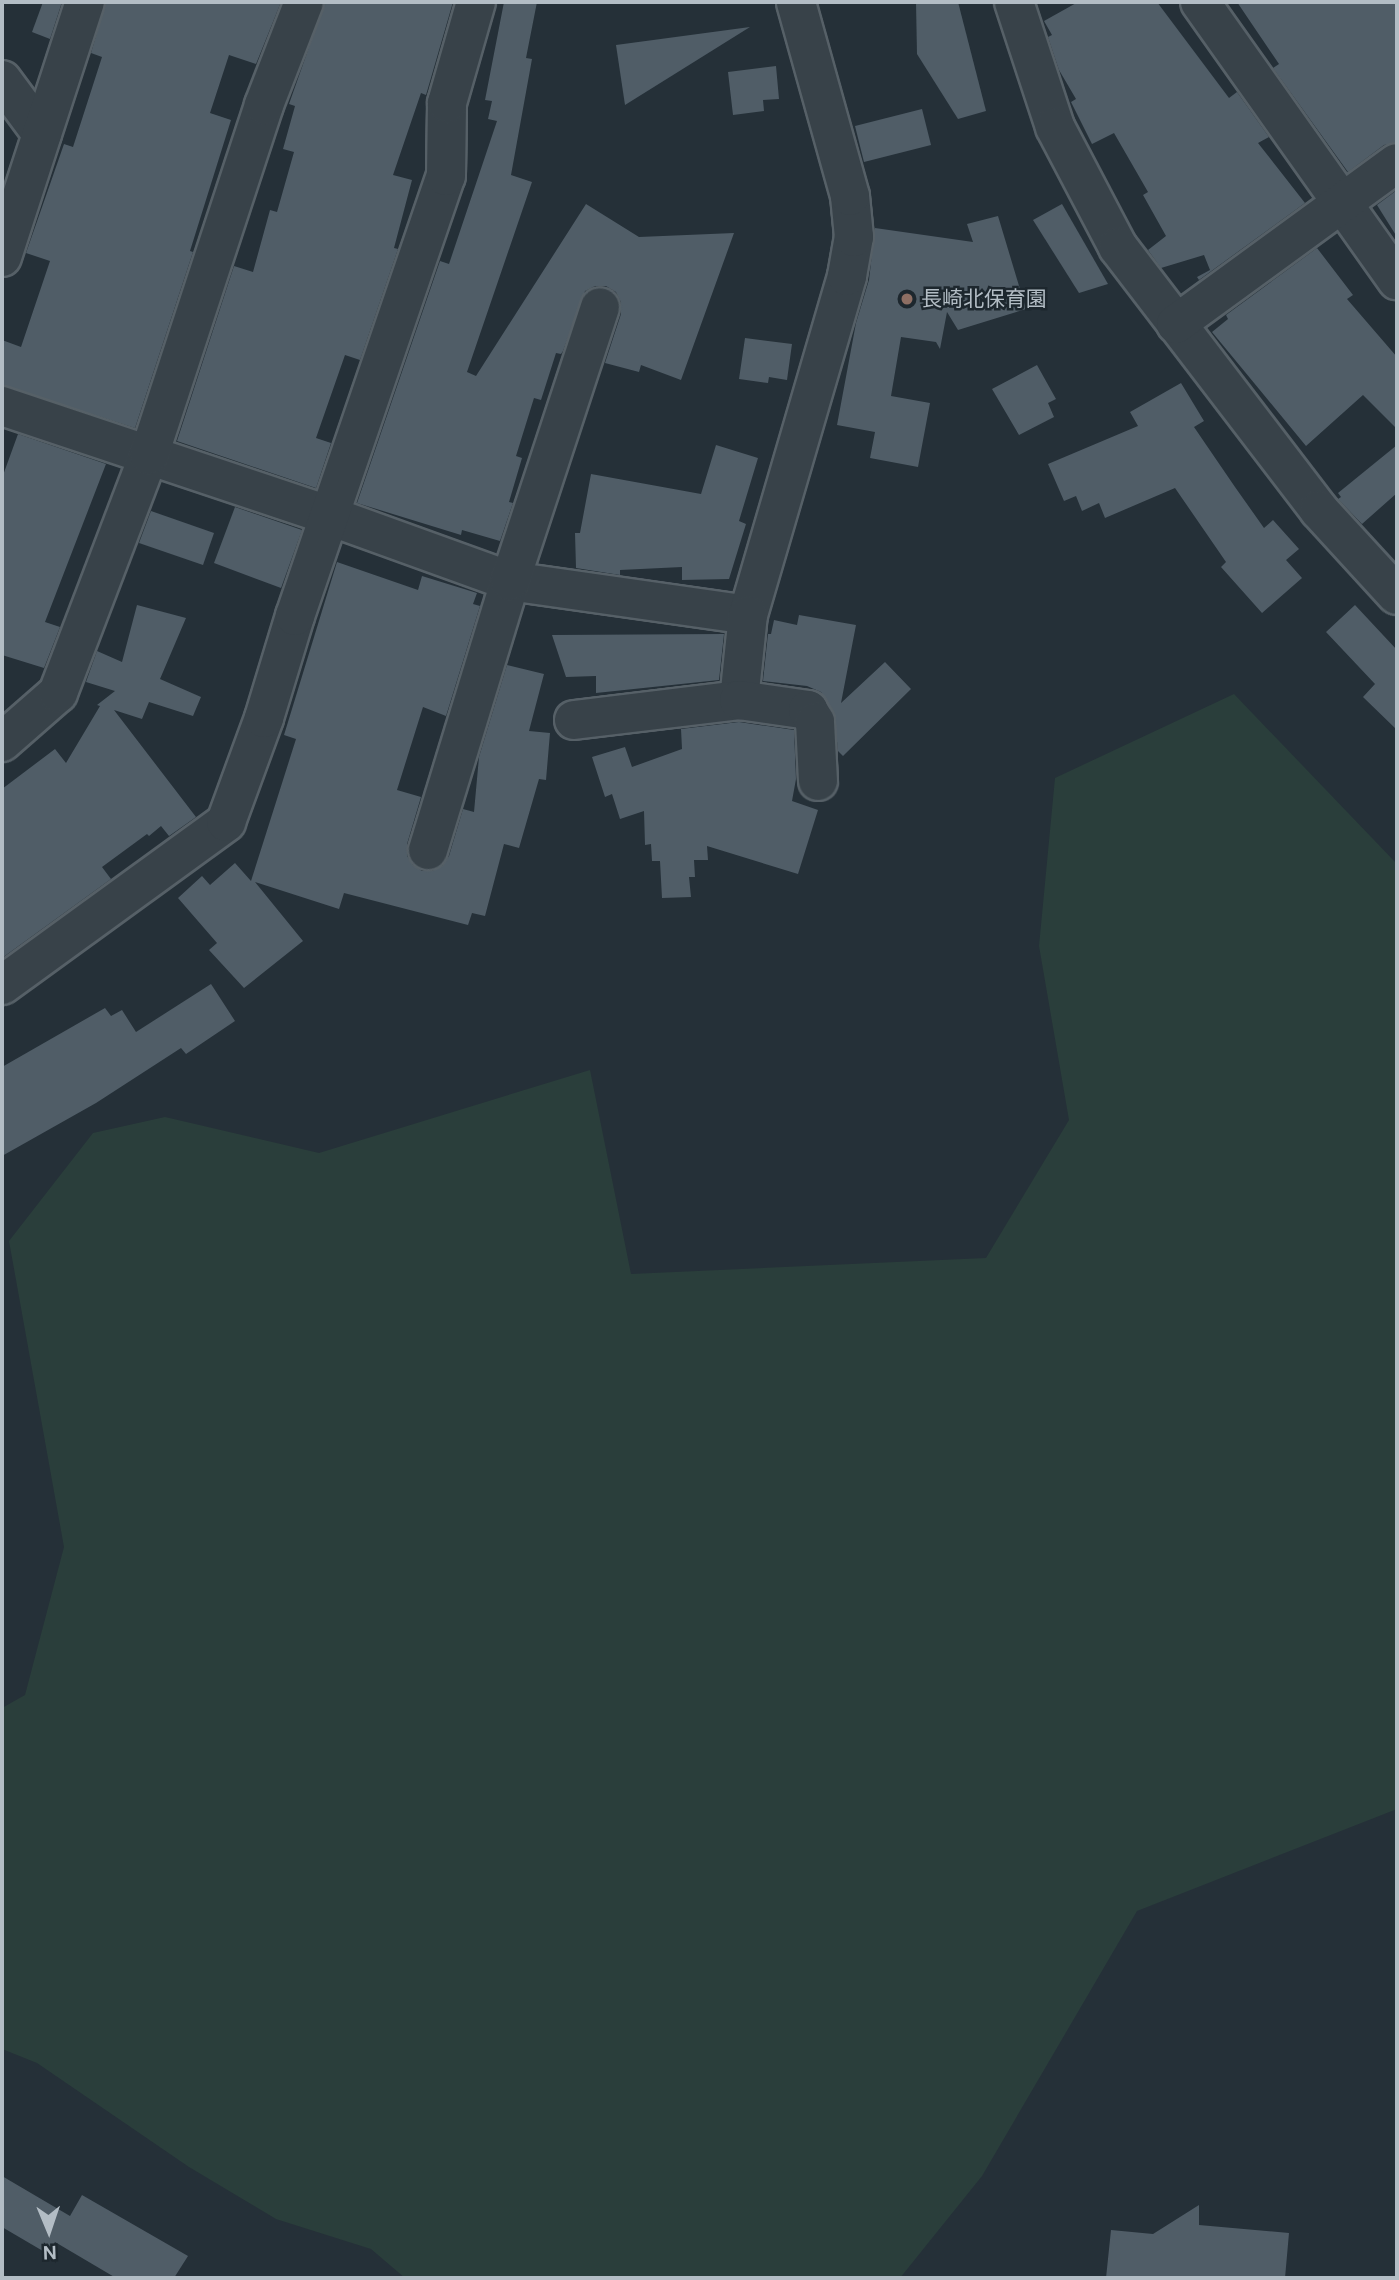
<!DOCTYPE html>
<html>
<head>
<meta charset="utf-8">
<style>
	body { margin:0 }
	#map { position:relative; width:1399px; height:2280px; overflow:hidden; background:#253038; font-family:"DM Sans","Noto Sans JP",sans-serif }
	div>[style] { position:absolute }
	.green>* { inset:0; background:#2a3e3b }
	.building>* { inset:0; background:#505d67 }
	.roads { filter:drop-shadow(2px 0 #566067) drop-shadow(-2px 0 #566067) drop-shadow(0 2px #566067) drop-shadow(0 -2px #566067) }
	.minor>* { height:38px; margin:-19px; padding:0 19px; transform-origin:19px; border-radius:19px; background:#384249 }
	.dots>* { width:19px; height:19px; translate:-50% -50%; box-sizing:border-box; border:4px solid #1d272e; border-radius:50% }
	span { translate:-50% -50%; white-space:nowrap; text-align:center; line-height:1.15; -webkit-text-stroke:5px #1d272e; paint-order:stroke }
	.poi-label { font-size:21px; color:#b3bdc5 }
	.left { translate:0 -50%; text-align:left }
	.frame { position:absolute; inset:0; border:4px solid #b3bdc5; pointer-events:none }
	.north { position:absolute; left:14px; top:2196px; width:70px; height:70px; -webkit-text-stroke:5px #1d272e; paint-order:stroke; rotate:178deg; font-size:19px; font-weight:700; line-height:28px; text-align:center; color:#b3bdc5 }
	.north::after { content:''; display:block; margin:auto; width:24px; height:32px; background:#b3bdc5; clip-path:polygon(50% 0,100% 100%,50% 72%,0 100%) }
</style>
</head>
<body>
<div id="map">
	<div class="green">
		<div style="clip-path:polygon(1234px 694px,1397px 864px,1397px 1809px,1137px 1911px,982px 2176px,900px 2278px,405px 2278px,371px 2249px,276px 2219px,189px 2167px,37px 2063px,2px 2049px,2px 1708px,25px 1695px,64px 1547px,9px 1241px,93px 1133px,165px 1117px,319px 1153px,590px 1070px,631px 1274px,986px 1258px,1069px 1120px,1039px 946px,1055px 778px)"></div>
	</div>
	<div class="building">
		<div style="clip-path:polygon(43px 2px,62px 2px,50px 39px,32px 32px)"></div>
		<div style="clip-path:polygon(106px 2px,281px 2px,256px 64px,229px 55px,210px 113px,231px 120px,190px 251px,193px 252px,135px 428px,2px 385px,2px 340px,21px 347px,50px 261px,26px 253px,64px 144px,73px 147px,102px 57px,91px 53px)"></div>
		<div style="clip-path:polygon(325px 2px,453px 2px,426px 95px,421px 93px,393px 175px,412px 180px,394px 248px,398px 249px,360px 360px,345px 355px,316px 438px,331px 443px,316px 488px,177px 441px,234px 266px,253px 272px,270px 210px,277px 212px,294px 152px,283px 149px,295px 106px,289px 104px)"></div>
		<div style="clip-path:polygon(504px 2px,537px 2px,526px 58px,532px 59px,511px 175px,532px 182px,467px 372px,476px 376px,586px 204px,639px 237px,734px 233px,681px 380px,641px 365px,639px 372px,605px 363px,621px 314px,621px 302px,616px 292px,606px 286px,595px 286px,585px 291px,563px 351px,561px 354px,556px 353px,541px 400px,534px 398px,516px 456px,522px 458px,509px 502px,513px 503px,500px 541px,462px 530px,461px 535px,357px 503px,440px 261px,449px 264px,497px 121px,488px 119px,492px 101px,485px 100px)"></div>
		<div style="clip-path:polygon(916px 2px,958px 2px,986px 111px,958px 119px,917px 54px)"></div>
		<div style="clip-path:polygon(1078px 2px,1157px 2px,1229px 98px,1237px 92px,1269px 137px,1258px 143px,1305px 203px,1199px 280px,1197px 277px,1210px 270px,1204px 255px,1161px 268px,1148px 250px,1166px 236px,1143px 195px,1148px 192px,1114px 133px,1092px 144px,1071px 102px,1076px 99px,1059px 70px,1048px 37px,1052px 35px,1044px 21px)"></div>
		<div style="clip-path:polygon(1237px 2px,1397px 2px,1397px 142px,1384px 145px,1348px 172px,1273px 68px,1279px 64px)"></div>
		<div style="clip-path:polygon(750px 27px,625px 105px,616px 45px)"></div>
		<div style="clip-path:polygon(776px 66px,779px 99px,763px 100px,764px 111px,733px 115px,728px 72px)"></div>
		<div style="clip-path:polygon(922px 109px,931px 145px,864px 162px,855px 126px)"></div>
		<div style="clip-path:polygon(1397px 190px,1397px 237px,1377px 205px)"></div>
		<div style="clip-path:polygon(1062px 204px,1108px 284px,1079px 293px,1033px 220px)"></div>
		<div style="clip-path:polygon(998px 216px,1026px 309px,958px 330px,947px 312px,940px 349px,936px 342px,901px 337px,891px 396px,930px 403px,918px 467px,870px 458px,875px 432px,837px 425px,856px 323px,869px 280px,875px 228px,973px 242px,967px 224px)"></div>
		<div style="clip-path:polygon(1317px 248px,1353px 295px,1347px 299px,1397px 357px,1397px 429px,1363px 395px,1306px 446px,1212px 332px,1228px 319px,1226px 315px)"></div>
		<div style="clip-path:polygon(745px 338px,792px 344px,787px 380px,769px 377px,768px 383px,739px 379px)"></div>
		<div style="clip-path:polygon(1037px 365px,1056px 399px,1048px 403px,1054px 417px,1019px 435px,992px 389px)"></div>
		<div style="clip-path:polygon(1181px 383px,1204px 421px,1194px 427px,1235px 487px,1264px 528px,1273px 520px,1299px 549px,1286px 560px,1302px 578px,1262px 613px,1221px 567px,1226px 562px,1175px 488px,1105px 518px,1099px 503px,1082px 511px,1076px 496px,1064px 501px,1048px 464px,1138px 426px,1130px 412px)"></div>
		<div style="clip-path:polygon(18px 434px,106px 464px,45px 622px,60px 627px,44px 668px,2px 655px,2px 478px)"></div>
		<div style="clip-path:polygon(716px 445px,758px 458px,739px 521px,746px 524px,729px 579px,682px 580px,682px 567px,620px 570px,620px 575px,576px 568px,575px 533px,580px 533px,591px 474px,701px 494px)"></div>
		<div style="clip-path:polygon(1397px 445px,1397px 493px,1362px 524px,1338px 499px,1341px 497px,1338px 493px)"></div>
		<div style="clip-path:polygon(235px 507px,302px 530px,281px 588px,214px 563px)"></div>
		<div style="clip-path:polygon(151px 511px,214px 533px,203px 565px,139px 543px)"></div>
		<div style="clip-path:polygon(337px 562px,418px 590px,422px 576px,477px 593px,473px 604px,480px 606px,446px 716px,423px 707px,397px 790px,421px 797px,407px 844px,407px 856px,413px 865px,422px 871px,432px 871px,442px 866px,449px 856px,463px 809px,474px 812px,479px 757px,507px 665px,544px 674px,529px 731px,550px 733px,546px 780px,539px 779px,519px 848px,504px 844px,485px 916px,472px 913px,468px 925px,344px 893px,339px 909px,255px 882px,303px 941px,244px 988px,209px 950px,217px 943px,178px 898px,202px 876px,210px 885px,235px 863px,251px 881px,296px 739px,284px 735px)"></div>
		<div style="clip-path:polygon(137px 605px,186px 618px,160px 679px,201px 697px,193px 716px,149px 702px,142px 719px,114px 710px,196px 817px,169px 836px,161px 826px,149px 836px,147px 834px,102px 867px,111px 879px,2px 958px,2px 789px,55px 749px,66px 763px,100px 706px,97px 705px,115px 691px,86px 682px,97px 651px,122px 662px)"></div>
		<div style="clip-path:polygon(1355px 605px,1397px 650px,1397px 730px,1363px 697px,1375px 684px,1326px 632px)"></div>
		<div style="clip-path:polygon(799px 615px,856px 625px,841px 703px,885px 662px,911px 689px,843px 756px,838px 751px,834px 712px,821px 692px,807px 686px,763px 681px,768px 634px,771px 634px,774px 620px,797px 625px)"></div>
		<div style="clip-path:polygon(724px 634px,719px 680px,596px 693px,596px 676px,566px 677px,552px 635px)"></div>
		<div style="clip-path:polygon(739px 722px,794px 730px,796px 779px,792px 801px,818px 810px,798px 874px,707px 846px,708px 860px,694px 860px,695px 877px,689px 877px,691px 897px,662px 898px,660px 861px,652px 861px,651px 844px,645px 845px,644px 811px,620px 819px,612px 794px,605px 797px,592px 757px,625px 747px,632px 767px,682px 749px,681px 729px)"></div>
		<div style="clip-path:polygon(211px 984px,235px 1021px,186px 1054px,181px 1048px,96px 1103px,2px 1156px,2px 1067px,105px 1008px,111px 1016px,122px 1010px,136px 1032px)"></div>
		<div style="clip-path:polygon(2px 2176px,70px 2216px,82px 2195px,188px 2256px,174px 2278px,116px 2278px,55px 2242px,48px 2254px,2px 2227px)"></div>
		<div style="clip-path:polygon(1199px 2205px,1199px 2225px,1289px 2233px,1285px 2278px,1106px 2278px,1111px 2230px,1153px 2234px)"></div>
	</div>
	<div class="roads">
		<div class="minor">
			<div style="left:1014px;top:2px;width:132px;rotate:71.8deg"></div>
			<div style="left:1055px;top:127px;width:136px;rotate:62.3deg"></div>
			<div style="left:1118px;top:247px;width:331px;rotate:52.6deg"></div>
			<div style="left:1319px;top:510px;width:115px;rotate:47.5deg"></div>
			<div style="left:1200px;top:2px;width:341px;rotate:54.7deg"></div>
			<div style="left:2px;top:80px;width:67px;rotate:53.5deg"></div>
			<div style="left:2px;top:257px;width:268px;rotate:-72deg"></div>
			<div style="left:1176px;top:324px;width:273px;rotate:-36.1deg"></div>
			<div style="left:2px;top:406px;width:346px;rotate:18.5deg"></div>
			<div style="left:330px;top:516px;width:191px;rotate:19.9deg"></div>
			<div style="left:510px;top:581px;width:240px;rotate:8.1deg"></div>
			<div style="left:748px;top:615px;width:353px;rotate:-73.7deg"></div>
			<div style="left:847px;top:276px;width:40px;rotate:-80deg"></div>
			<div style="left:854px;top:237px;width:41px;rotate:-95.6deg"></div>
			<div style="left:850px;top:196px;width:201px;rotate:-105.6deg"></div>
			<div style="left:739px;top:700px;width:85px;rotate:-84deg"></div>
			<div style="left:574px;top:720px;width:166px;rotate:-6.9deg"></div>
			<div style="left:739px;top:700px;width:70px;rotate:8.2deg"></div>
			<div style="left:808px;top:710px;width:14px;rotate:60deg"></div>
			<div style="left:815px;top:722px;width:59px;rotate:87.1deg"></div>
			<div style="left:2px;top:742px;width:74px;rotate:-41.2deg"></div>
			<div style="left:58px;top:693px;width:255px;rotate:-69.1deg"></div>
			<div style="left:149px;top:455px;width:368px;rotate:-71.8deg"></div>
			<div style="left:264px;top:105px;width:110px;rotate:-68.8deg"></div>
			<div style="left:428px;top:850px;width:281px;rotate:-73deg"></div>
			<div style="left:510px;top:581px;width:288px;rotate:-71.8deg"></div>
			<div style="left:2px;top:985px;width:277px;rotate:-36deg"></div>
			<div style="left:226px;top:822px;width:111px;rotate:-69.9deg"></div>
			<div style="left:264px;top:718px;width:107px;rotate:-73.1deg"></div>
			<div style="left:295px;top:616px;width:465px;rotate:-71.1deg"></div>
			<div style="left:446px;top:176px;width:73px;rotate:-89.2deg"></div>
			<div style="left:447px;top:103px;width:105px;rotate:-74deg"></div>
		</div>
	</div>
	<div class="dots">
		<div style="left:907px;top:299px;background:#8d6e63"></div>
	</div>
	<div class="poi-label">
		<span class="left" style="left:921px;top:299px">長崎北保育園</span>
	</div>
	<div class="frame"></div>
	<div class="north">N</div>
</div>
</body>
</html>
